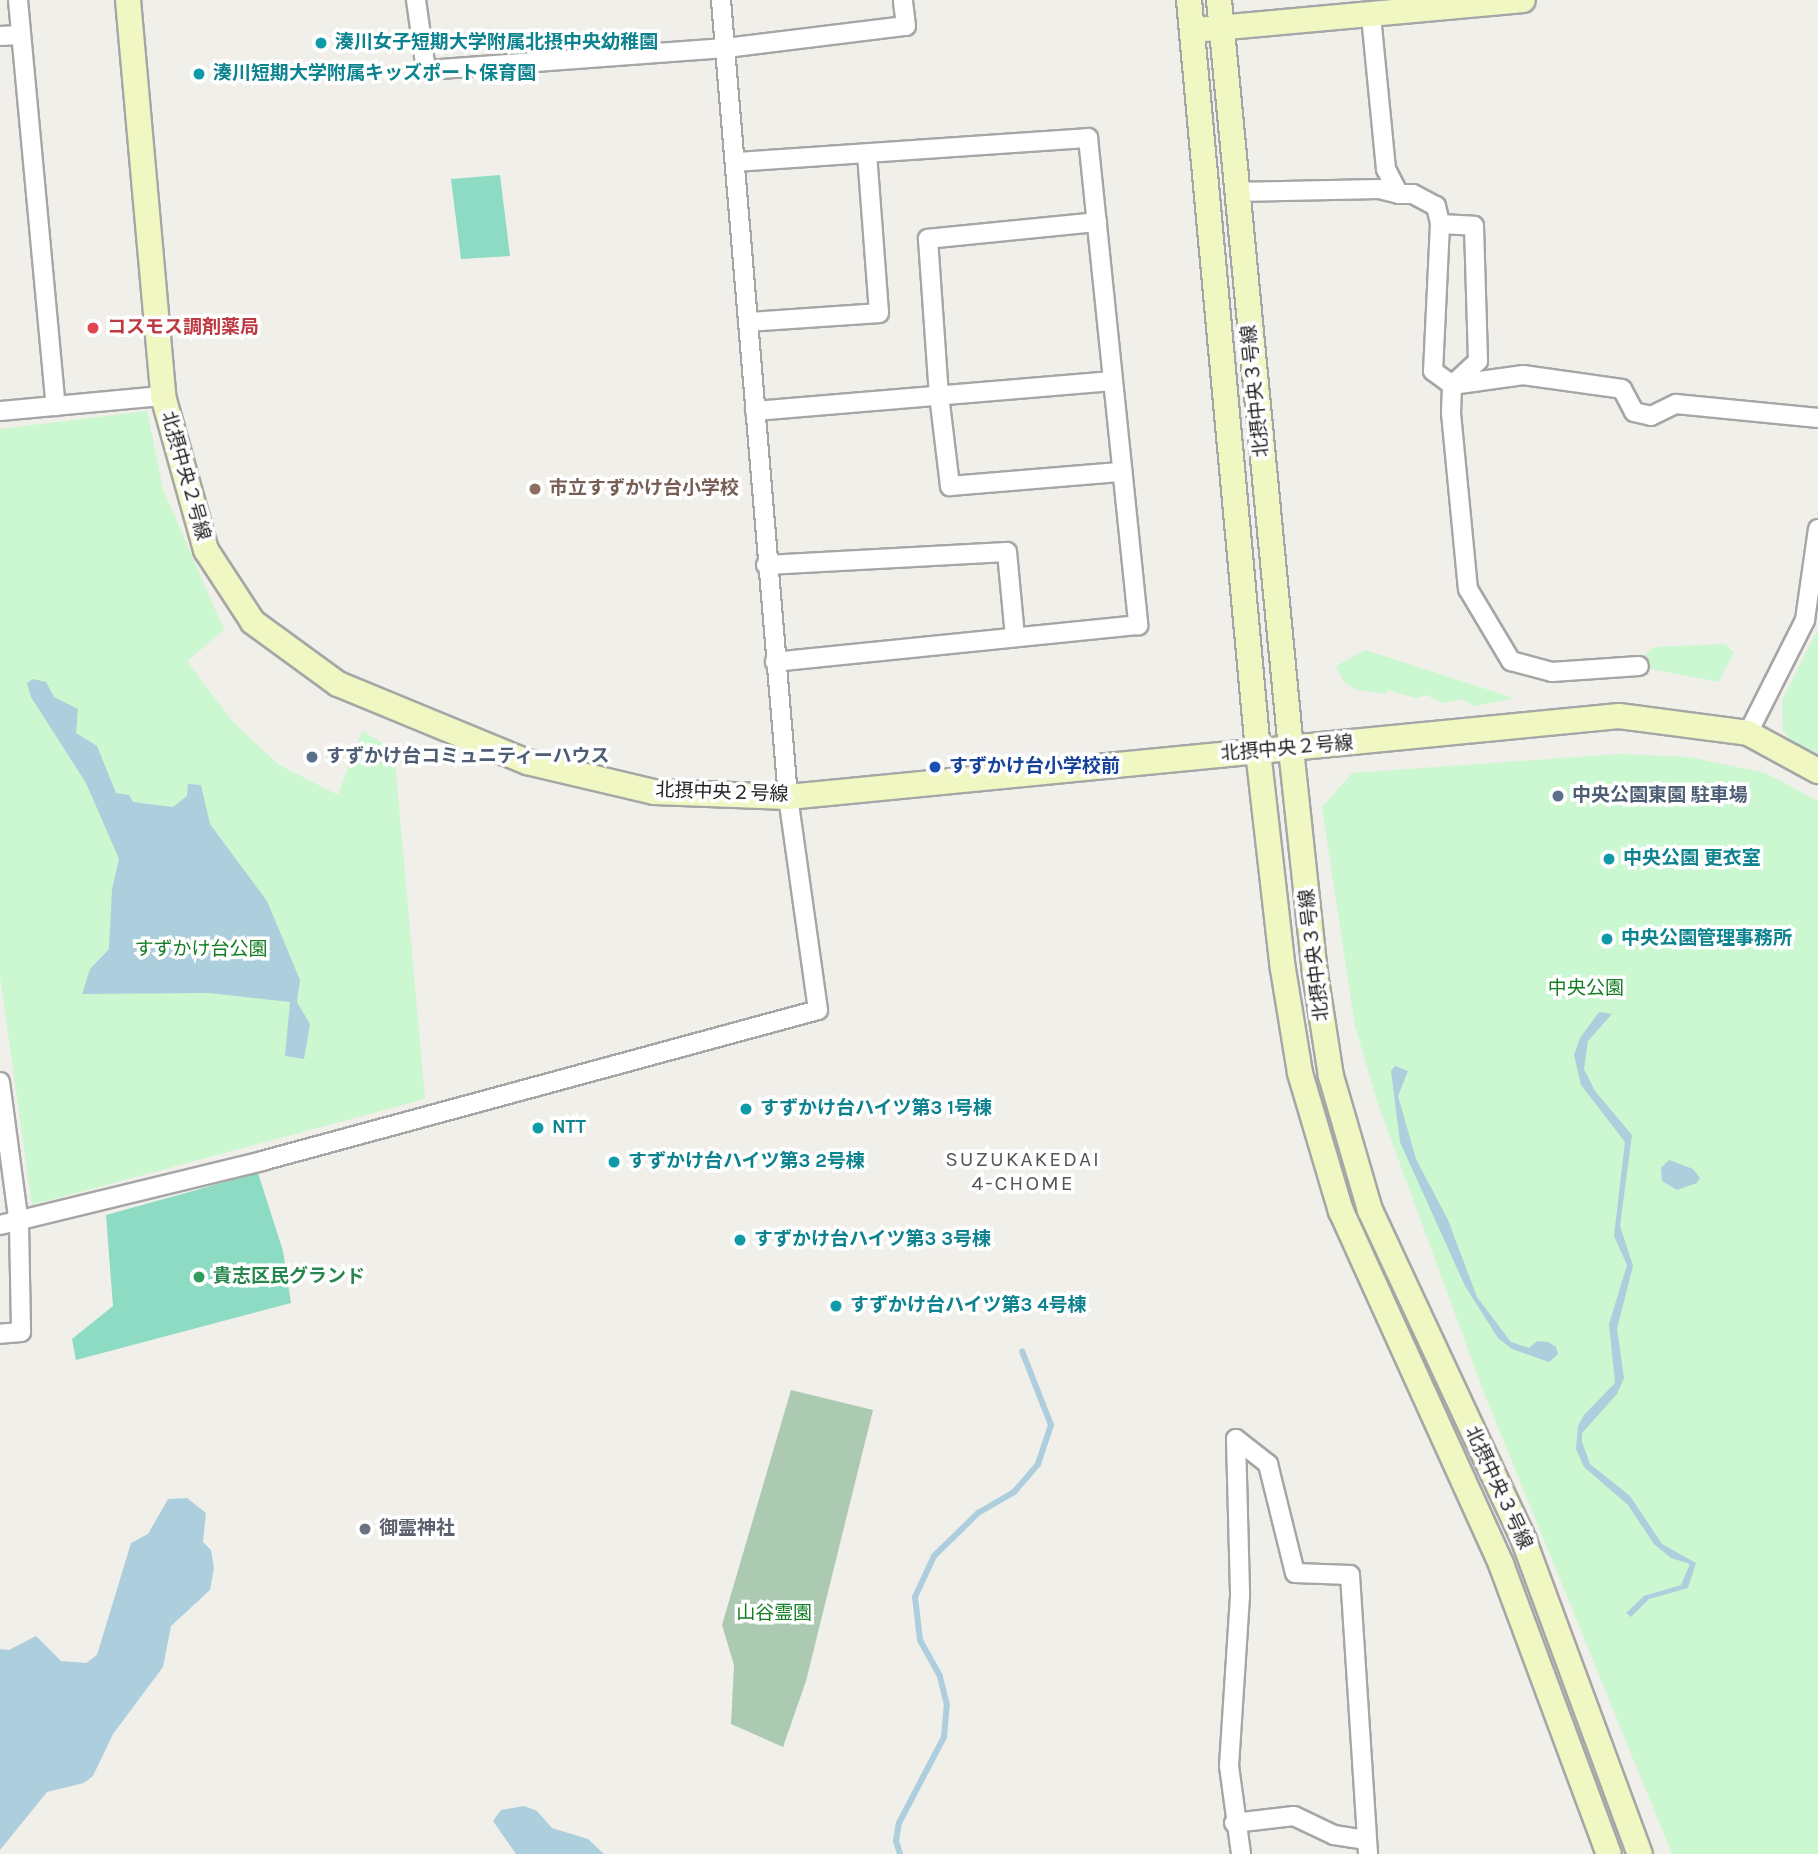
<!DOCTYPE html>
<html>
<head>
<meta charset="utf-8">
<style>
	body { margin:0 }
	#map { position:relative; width:1818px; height:1854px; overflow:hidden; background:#f1efe9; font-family:Karla,"Noto Sans JP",sans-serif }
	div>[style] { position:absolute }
	.cemetery>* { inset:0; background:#acc9b2 }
	.park>* { inset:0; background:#cbf7d1 }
	.pitch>* { inset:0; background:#8ddbc2 }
	.water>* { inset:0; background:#adcedc }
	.stream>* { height:6px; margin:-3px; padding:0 3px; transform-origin:3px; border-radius:3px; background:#adcedc }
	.roads { filter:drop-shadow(2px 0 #a6a6a6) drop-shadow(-2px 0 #a6a6a6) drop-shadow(0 2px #a6a6a6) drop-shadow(0 -2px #a6a6a6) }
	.street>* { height:18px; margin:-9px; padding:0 9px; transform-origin:9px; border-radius:9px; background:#fff }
	.secondary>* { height:24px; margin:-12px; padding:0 12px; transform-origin:12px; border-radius:12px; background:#f0f7c2 }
	.dots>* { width:19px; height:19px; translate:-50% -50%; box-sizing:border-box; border:4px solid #fff; border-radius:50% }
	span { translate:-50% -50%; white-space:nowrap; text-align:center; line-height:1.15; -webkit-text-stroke:7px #fff; paint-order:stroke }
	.culture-label { font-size:19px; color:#0d838f; font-weight:700 }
	.left { translate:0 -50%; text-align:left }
	.health-label { font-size:19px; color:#be3a42; font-weight:700 }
	.street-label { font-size:19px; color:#222 }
	.education-label { font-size:19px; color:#785e54; font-weight:700 }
	.service-label { font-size:19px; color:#4e5e75; font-weight:700 }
	.transit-label { font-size:19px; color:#164399; font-weight:700 }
	.park-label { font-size:19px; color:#137d23 }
	.leisure-label { font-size:19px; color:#27864d; font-weight:700 }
	.worship-label { font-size:19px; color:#5b616d; font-weight:700 }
	.neighbourhood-label { font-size:21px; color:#555; letter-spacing:2px }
</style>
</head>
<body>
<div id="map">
	<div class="cemetery">
		<div style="clip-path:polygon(791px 1390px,873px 1410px,806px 1681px,783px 1747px,731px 1724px,734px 1665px,722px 1625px)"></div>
	</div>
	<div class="park">
		<div style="clip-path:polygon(147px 411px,163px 489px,224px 630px,187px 661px,233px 722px,279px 765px,338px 795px,362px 731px,394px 750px,425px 1099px,32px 1205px,0 976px,0 429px)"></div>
		<div style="clip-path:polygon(1818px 629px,1818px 757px,1794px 745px,1783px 731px,1782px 700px)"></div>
		<div style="clip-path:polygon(1724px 644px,1734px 652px,1719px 682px,1645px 668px,1645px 655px,1654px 647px)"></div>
		<div style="clip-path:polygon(1365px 650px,1514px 698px,1474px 706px,1463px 699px,1441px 703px,1427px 695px,1416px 698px,1387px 690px,1386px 694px,1357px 690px,1344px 682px,1336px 666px)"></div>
		<div style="clip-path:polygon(1619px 754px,1689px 757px,1765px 773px,1818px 801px,1818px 1854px,1672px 1854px,1484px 1393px,1377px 1101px,1355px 1026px,1322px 807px,1352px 773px)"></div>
	</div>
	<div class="pitch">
		<div style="clip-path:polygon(500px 175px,510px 256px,461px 259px,451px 179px)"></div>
		<div style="clip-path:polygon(258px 1173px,283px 1251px,291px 1303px,76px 1360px,72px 1339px,113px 1306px,106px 1215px)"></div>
	</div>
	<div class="water">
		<div style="clip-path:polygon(33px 679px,46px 682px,54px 697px,78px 709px,76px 733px,97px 746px,116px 793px,129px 795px,133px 802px,173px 807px,187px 796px,188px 784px,201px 785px,210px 824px,267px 901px,300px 980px,297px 1002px,310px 1024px,304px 1059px,285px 1056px,290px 1002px,209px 993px,82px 994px,90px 969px,109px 949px,112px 889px,119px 859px,86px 783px,31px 697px,27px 683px)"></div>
		<div style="clip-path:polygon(1599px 1012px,1612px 1014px,1588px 1041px,1584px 1069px,1595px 1091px,1632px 1135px,1620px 1226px,1633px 1266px,1617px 1329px,1624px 1378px,1617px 1394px,1582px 1433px,1582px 1442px,1590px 1464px,1630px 1496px,1662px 1544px,1696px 1563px,1688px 1588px,1649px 1599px,1631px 1617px,1626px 1613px,1644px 1596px,1681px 1585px,1690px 1564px,1671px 1558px,1654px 1544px,1628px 1505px,1584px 1467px,1576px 1449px,1578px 1426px,1584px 1415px,1615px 1383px,1609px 1324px,1627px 1265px,1614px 1236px,1625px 1142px,1581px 1085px,1574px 1055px,1580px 1038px)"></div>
		<div style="clip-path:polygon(1395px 1066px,1408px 1071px,1398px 1096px,1416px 1159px,1448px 1220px,1477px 1297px,1511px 1342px,1529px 1348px,1537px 1341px,1548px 1342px,1556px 1347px,1558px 1354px,1549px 1362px,1512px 1349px,1498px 1338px,1465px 1286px,1400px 1142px,1391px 1071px)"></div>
		<div style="clip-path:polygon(1669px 1160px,1693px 1169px,1700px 1178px,1697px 1183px,1677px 1190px,1662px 1181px,1661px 1168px)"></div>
		<div style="clip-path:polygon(187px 1498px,206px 1513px,203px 1542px,211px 1550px,214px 1568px,210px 1590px,171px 1626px,163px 1667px,113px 1734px,93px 1776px,84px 1783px,47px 1792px,0 1850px,0 1649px,9px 1650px,36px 1636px,61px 1661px,86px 1663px,97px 1655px,131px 1543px,148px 1534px,168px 1499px)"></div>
		<div style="clip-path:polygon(524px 1806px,537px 1811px,552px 1828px,588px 1839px,604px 1854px,516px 1854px,493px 1821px,501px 1810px)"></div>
	</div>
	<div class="stream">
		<div style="left:900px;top:1854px;width:14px;rotate:-107deg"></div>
		<div style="left:896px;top:1841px;width:18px;rotate:-81deg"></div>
		<div style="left:899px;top:1823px;width:97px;rotate:-62.4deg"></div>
		<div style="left:944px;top:1737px;width:32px;rotate:-85deg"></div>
		<div style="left:947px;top:1705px;width:30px;rotate:-104deg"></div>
		<div style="left:940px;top:1676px;width:41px;rotate:-119.1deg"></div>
		<div style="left:920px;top:1640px;width:43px;rotate:-96.6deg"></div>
		<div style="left:915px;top:1597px;width:45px;rotate:-65.1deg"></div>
		<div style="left:934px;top:1556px;width:62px;rotate:-44.3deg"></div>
		<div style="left:978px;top:1513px;width:42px;rotate:-30.3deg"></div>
		<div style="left:1014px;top:1492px;width:37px;rotate:-49deg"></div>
		<div style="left:1038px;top:1464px;width:41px;rotate:-71.6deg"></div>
		<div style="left:1051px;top:1425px;width:79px;rotate:-111.4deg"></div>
	</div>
	<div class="roads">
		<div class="street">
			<div style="left:18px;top:0;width:408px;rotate:84.7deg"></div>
			<div style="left:416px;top:0;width:71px;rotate:81.9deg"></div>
			<div style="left:426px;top:70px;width:301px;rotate:-4.2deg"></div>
			<div style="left:726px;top:48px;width:181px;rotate:-7deg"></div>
			<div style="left:906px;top:26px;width:26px;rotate:-97deg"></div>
			<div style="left:1371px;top:16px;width:154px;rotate:84.4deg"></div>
			<div style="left:1386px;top:169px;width:28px;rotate:63deg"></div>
			<div style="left:1399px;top:194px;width:14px"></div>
			<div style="left:1413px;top:194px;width:26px;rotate:28deg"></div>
			<div style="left:1436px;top:206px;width:18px;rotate:77deg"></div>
			<div style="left:1440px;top:224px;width:34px;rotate:3deg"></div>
			<div style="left:1474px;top:226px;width:135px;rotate:88.3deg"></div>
			<div style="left:1478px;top:361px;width:35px;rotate:137deg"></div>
			<div style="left:1452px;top:385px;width:28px;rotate:92deg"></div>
			<div style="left:1451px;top:413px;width:177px;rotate:84.5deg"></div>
			<div style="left:1468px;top:589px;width:84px;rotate:59.2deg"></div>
			<div style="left:1511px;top:661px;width:42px;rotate:15deg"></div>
			<div style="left:1552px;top:672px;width:87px;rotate:-3.9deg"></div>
			<div style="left:0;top:36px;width:21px;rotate:-3deg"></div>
			<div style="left:736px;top:162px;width:353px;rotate:-3.9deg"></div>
			<div style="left:1088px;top:138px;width:490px;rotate:84.1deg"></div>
			<div style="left:1138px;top:625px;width:365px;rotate:174.2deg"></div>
			<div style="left:1236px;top:192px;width:143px;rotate:-1.2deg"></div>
			<div style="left:1379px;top:189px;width:21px;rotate:14deg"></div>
			<div style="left:1097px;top:222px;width:170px;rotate:174.3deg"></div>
			<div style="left:928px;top:239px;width:156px;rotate:86deg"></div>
			<div style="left:939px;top:395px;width:92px;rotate:83.1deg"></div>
			<div style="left:950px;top:486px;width:173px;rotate:-4.7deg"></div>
			<div style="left:1440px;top:224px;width:147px;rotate:92.7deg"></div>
			<div style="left:1433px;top:371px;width:24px;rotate:36deg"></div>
			<div style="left:1452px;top:385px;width:72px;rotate:-8deg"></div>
			<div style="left:1523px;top:375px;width:100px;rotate:8deg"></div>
			<div style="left:1622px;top:389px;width:26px;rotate:62deg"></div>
			<div style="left:1634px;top:412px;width:17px;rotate:13deg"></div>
			<div style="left:1651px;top:416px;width:28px;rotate:-26deg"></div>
			<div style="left:1676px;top:404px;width:143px;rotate:5.6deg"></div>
			<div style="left:748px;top:322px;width:131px;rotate:-3.9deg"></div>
			<div style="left:879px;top:313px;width:160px;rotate:-94.3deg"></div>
			<div style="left:0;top:411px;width:164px;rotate:-5.3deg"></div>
			<div style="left:755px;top:411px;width:359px;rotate:-4.8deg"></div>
			<div style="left:766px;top:565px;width:241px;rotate:-3.1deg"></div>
			<div style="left:1007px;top:552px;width:85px;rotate:84.6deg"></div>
			<div style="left:1748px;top:733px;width:127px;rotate:-63.2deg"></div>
			<div style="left:1805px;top:620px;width:92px;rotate:-81.9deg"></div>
			<div style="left:0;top:1082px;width:143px;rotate:82.4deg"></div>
			<div style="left:19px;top:1224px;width:108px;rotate:88.9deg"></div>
			<div style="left:21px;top:1332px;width:21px;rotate:175deg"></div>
			<div style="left:0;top:1225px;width:270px;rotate:-13.7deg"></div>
			<div style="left:262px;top:1161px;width:576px;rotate:-15.19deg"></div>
			<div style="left:818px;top:1010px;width:215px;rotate:-98deg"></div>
			<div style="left:788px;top:797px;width:800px;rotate:-94.81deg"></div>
			<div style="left:1236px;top:1439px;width:41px;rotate:38deg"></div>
			<div style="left:1268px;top:1464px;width:112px;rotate:76.1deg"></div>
			<div style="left:1295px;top:1573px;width:55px;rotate:2.1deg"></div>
			<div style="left:1350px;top:1575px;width:280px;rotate:86.3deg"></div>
			<div style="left:1236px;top:1439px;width:157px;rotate:88.5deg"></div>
			<div style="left:1240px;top:1596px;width:170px;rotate:93.7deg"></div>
			<div style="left:1229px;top:1766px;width:89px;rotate:82.2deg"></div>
			<div style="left:1234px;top:1823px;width:60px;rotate:-6.7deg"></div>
			<div style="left:1294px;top:1816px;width:44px;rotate:25.4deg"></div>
			<div style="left:1334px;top:1835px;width:33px;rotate:9deg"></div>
		</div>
		<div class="secondary">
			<div style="left:128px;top:0;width:398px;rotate:84.9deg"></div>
			<div style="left:163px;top:396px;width:160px;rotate:74.4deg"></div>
			<div style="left:206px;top:550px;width:86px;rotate:56.9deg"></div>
			<div style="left:253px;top:622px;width:105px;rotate:36.1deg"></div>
			<div style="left:338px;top:684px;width:204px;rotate:22.4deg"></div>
			<div style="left:527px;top:762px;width:130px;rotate:13.3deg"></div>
			<div style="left:654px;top:792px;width:134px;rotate:2.1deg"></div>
			<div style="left:788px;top:797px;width:835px;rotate:-5.57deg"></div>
			<div style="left:1619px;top:716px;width:130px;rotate:7.5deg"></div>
			<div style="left:1748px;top:733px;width:80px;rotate:28.5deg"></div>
			<div style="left:1189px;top:0;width:754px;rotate:84.75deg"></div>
			<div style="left:1258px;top:751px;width:219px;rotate:83.5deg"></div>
			<div style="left:1283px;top:969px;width:105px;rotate:80.7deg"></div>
			<div style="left:1300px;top:1073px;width:144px;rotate:73.5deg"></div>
			<div style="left:1341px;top:1211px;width:388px;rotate:65.6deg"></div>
			<div style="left:1501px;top:1564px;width:309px;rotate:69.6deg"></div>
			<div style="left:1219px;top:0;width:752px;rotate:84.51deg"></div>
			<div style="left:1291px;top:749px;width:225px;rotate:83.9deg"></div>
			<div style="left:1315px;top:973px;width:104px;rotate:81.2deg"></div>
			<div style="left:1331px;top:1076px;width:140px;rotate:73.8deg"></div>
			<div style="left:1370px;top:1210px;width:365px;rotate:65deg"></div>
			<div style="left:1524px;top:1541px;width:334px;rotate:69.7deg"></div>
			<div style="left:1206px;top:29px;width:318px;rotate:-5.2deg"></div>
		</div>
	</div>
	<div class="dots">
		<div style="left:321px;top:43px;background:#0f9aa8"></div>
		<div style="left:199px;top:74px;background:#0f9aa8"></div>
		<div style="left:93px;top:328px;background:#e0444e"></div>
		<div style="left:535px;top:489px;background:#8d6e63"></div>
		<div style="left:312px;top:757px;background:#5c6f8a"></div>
		<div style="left:935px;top:767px;background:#1a4fb4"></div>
		<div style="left:1558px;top:796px;background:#5c6f8a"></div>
		<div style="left:1609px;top:859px;background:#0f9aa8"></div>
		<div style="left:1607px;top:939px;background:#0f9aa8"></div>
		<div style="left:746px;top:1109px;background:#0f9aa8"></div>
		<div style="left:538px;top:1128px;background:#0f9aa8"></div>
		<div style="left:614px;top:1162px;background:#0f9aa8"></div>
		<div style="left:740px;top:1240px;background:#0f9aa8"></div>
		<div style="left:199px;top:1277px;background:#2e9e5b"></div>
		<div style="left:836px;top:1306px;background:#0f9aa8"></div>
		<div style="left:365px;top:1529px;background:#6b7280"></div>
	</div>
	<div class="culture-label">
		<span class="left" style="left:335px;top:43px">湊川女子短期大学附属北摂中央幼稚園</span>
		<span class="left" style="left:213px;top:74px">湊川短期大学附属キッズポート保育園</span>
		<span class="left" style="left:1623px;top:859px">中央公園 更衣室</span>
		<span class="left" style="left:1621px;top:939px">中央公園管理事務所</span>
		<span class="left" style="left:760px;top:1109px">すずかけ台ハイツ第3 1号棟</span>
		<span class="left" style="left:552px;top:1128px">NTT</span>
		<span class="left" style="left:628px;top:1162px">すずかけ台ハイツ第3 2号棟</span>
		<span class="left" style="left:754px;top:1240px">すずかけ台ハイツ第3 3号棟</span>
		<span class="left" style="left:850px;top:1306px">すずかけ台ハイツ第3 4号棟</span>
	</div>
	<div class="health-label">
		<span class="left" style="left:107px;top:328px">コスモス調剤薬局</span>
	</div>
	<div class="street-label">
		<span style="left:1256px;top:391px;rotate:-96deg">北摂中央３号線</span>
		<span style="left:185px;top:476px;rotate:74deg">北摂中央２号線</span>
		<span style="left:1287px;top:749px;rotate:-5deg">北摂中央２号線</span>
		<span style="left:722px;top:793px;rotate:2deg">北摂中央２号線</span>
		<span style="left:1315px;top:955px;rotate:-97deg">北摂中央３号線</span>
		<span style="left:1498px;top:1488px;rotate:65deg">北摂中央３号線</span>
	</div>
	<div class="education-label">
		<span class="left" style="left:549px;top:489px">市立すずかけ台小学校</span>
	</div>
	<div class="service-label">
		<span class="left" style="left:326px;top:757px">すずかけ台コミュニティーハウス</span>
		<span class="left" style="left:1572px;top:796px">中央公園東園 駐車場</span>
	</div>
	<div class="transit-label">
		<span class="left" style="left:949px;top:767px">すずかけ台小学校前</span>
	</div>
	<div class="park-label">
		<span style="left:201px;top:950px">すずかけ台公園</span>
		<span style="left:1586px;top:989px">中央公園</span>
		<span style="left:774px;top:1614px">山谷霊園</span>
	</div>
	<div class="leisure-label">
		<span class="left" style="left:213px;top:1277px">貴志区民グランド</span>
	</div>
	<div class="worship-label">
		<span class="left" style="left:379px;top:1529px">御霊神社</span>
	</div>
	<div class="neighbourhood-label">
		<span style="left:1023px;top:1171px">SUZUKAKEDAI<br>4-CHOME</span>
	</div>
</div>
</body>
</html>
